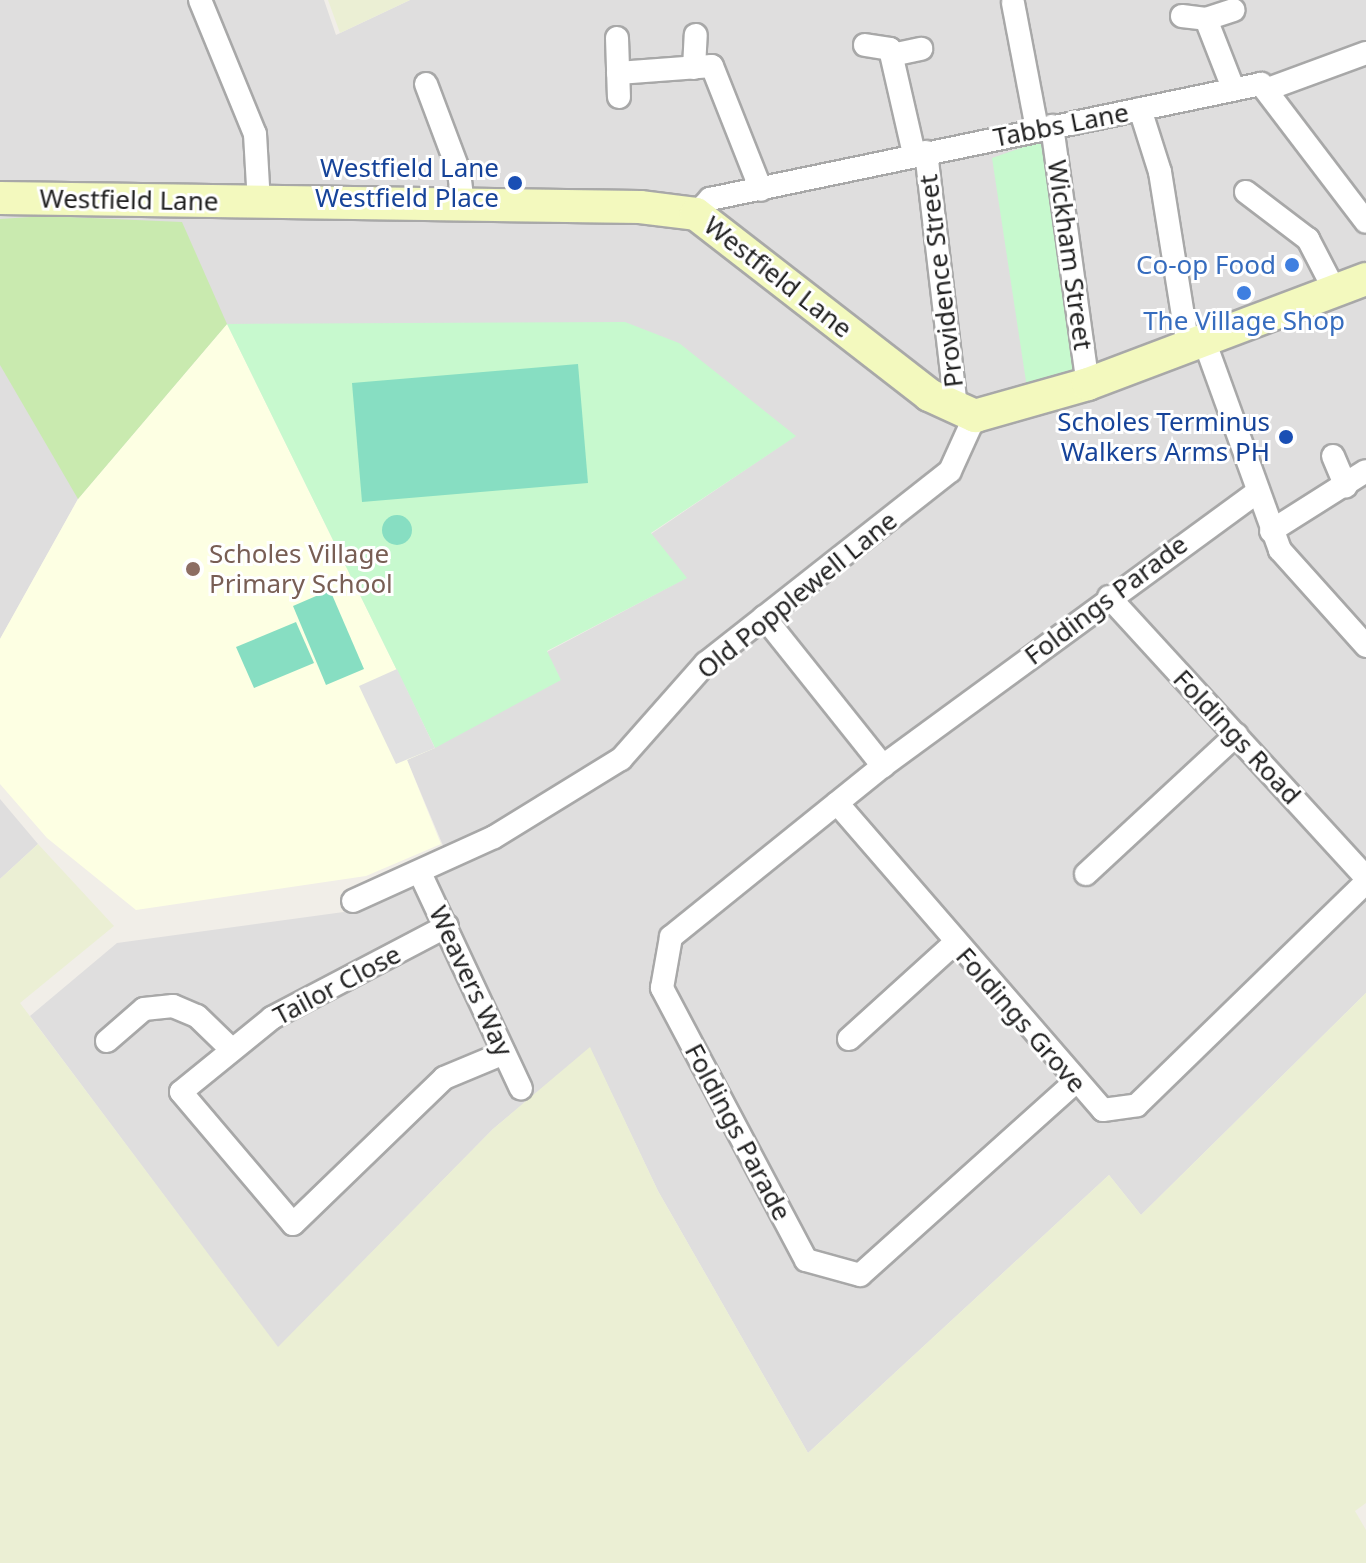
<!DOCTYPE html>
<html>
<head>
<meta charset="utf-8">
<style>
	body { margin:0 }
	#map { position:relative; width:1366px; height:1563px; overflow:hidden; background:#f1eee8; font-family:"Noto Sans",sans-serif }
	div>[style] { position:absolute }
	.residential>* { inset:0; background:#dfdede }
	.education>* { inset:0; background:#fdffe3 }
	.farmland>* { inset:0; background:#ebefd4 }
	.grass>* { inset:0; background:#c9eaaf }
	.park>* { inset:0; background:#c7f9ce }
	.pitch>* { inset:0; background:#87dec2 }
	.round { border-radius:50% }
	.parking>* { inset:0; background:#e1e1e1 }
	.roads { filter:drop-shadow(2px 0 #a8a8a8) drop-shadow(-2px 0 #a8a8a8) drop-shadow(0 2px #a8a8a8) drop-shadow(0 -2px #a8a8a8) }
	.street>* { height:22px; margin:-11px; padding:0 11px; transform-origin:11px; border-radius:11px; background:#fff }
	.secondary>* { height:32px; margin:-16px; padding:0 16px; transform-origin:16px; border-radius:16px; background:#f3f9be }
	.dots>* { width:22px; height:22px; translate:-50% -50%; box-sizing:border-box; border:4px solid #fff; border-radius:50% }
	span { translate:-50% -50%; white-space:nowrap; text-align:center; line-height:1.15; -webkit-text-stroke:6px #fff; paint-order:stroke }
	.street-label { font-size:26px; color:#212121 }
	.transit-label { font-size:26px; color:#164399 }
	.right { translate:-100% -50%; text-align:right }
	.shop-label { font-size:26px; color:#366cbe }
	.education-label { font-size:26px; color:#785e54 }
	.left { translate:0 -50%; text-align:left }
</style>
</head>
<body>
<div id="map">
	<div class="residential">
		<div style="clip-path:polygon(0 0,324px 0,336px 35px,410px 0,1366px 0,1366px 993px,1141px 1215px,1109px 1175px,808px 1453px,658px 1191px,590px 1048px,493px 1129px,278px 1348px,30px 1016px,117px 943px,351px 911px,452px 867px,407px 760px,560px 680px,547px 652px,686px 578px,651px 534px,795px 436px,227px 324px,78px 499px,0 639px)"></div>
		<div style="clip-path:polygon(0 799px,38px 844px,0 879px)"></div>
	</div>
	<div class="education">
		<div style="clip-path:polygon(227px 324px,435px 748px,407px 760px,441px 844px,366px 876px,136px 910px,47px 838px,0 784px,0 639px,78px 499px)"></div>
	</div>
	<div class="farmland">
		<div style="clip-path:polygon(328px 0,410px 0,340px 33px)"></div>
		<div style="clip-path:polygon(38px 844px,114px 926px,20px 1003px,278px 1347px,493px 1129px,590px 1047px,658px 1191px,808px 1453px,1109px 1175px,1141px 1215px,1366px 993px,1366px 1503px,1355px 1511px,1366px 1530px,1366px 1563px,0 1563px,0 879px)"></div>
	</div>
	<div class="grass">
		<div style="clip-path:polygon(45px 216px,182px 222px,227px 324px,78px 499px,0 365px,0 219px)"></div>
	</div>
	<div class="park">
		<div style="clip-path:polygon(1041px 141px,1079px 370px,1027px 388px,992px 158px)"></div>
		<div style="clip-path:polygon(625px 322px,679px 343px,796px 436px,651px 533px,687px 578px,547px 651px,561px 680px,435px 748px,227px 324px)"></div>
	</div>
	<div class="pitch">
		<div style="clip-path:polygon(578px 364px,588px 483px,362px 502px,352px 383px)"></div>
		<div class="round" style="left:382px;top:515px;width:30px;height:30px"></div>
		<div style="clip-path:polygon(330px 590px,364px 669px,326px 685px,293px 606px)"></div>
		<div style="clip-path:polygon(296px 622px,314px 663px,254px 688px,236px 647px)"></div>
	</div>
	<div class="parking">
		<div style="clip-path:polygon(397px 669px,435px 748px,396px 764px,359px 686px)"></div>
	</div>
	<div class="roads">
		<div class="street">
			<div style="left:200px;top:0;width:145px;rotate:67.7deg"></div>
			<div style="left:255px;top:134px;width:70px;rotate:86.7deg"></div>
			<div style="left:1013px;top:3px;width:128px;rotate:79.2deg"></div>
			<div style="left:1182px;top:16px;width:24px;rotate:7deg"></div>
			<div style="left:1206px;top:19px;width:29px;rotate:-18deg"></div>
			<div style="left:1206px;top:19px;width:74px;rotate:68.6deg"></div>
			<div style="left:617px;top:38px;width:59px;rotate:88.1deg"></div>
			<div style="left:865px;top:45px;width:25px;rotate:9deg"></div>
			<div style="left:890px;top:49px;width:108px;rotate:77.1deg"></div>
			<div style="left:892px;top:55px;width:30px;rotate:-12deg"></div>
			<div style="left:694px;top:68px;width:33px;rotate:-87deg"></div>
			<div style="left:618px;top:73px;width:94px;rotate:-4.3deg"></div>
			<div style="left:712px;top:66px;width:133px;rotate:68.4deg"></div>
			<div style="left:426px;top:84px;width:94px;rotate:69.4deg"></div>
			<div style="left:459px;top:172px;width:34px;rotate:83deg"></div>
			<div style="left:1268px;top:89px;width:104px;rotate:-20.2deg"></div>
			<div style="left:1140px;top:109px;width:66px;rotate:72.4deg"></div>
			<div style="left:1160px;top:172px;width:176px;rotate:80.9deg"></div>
			<div style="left:1052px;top:126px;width:260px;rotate:82.1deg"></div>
			<div style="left:926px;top:152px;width:259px;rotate:83.3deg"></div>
			<div style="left:1246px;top:192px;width:78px;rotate:37.2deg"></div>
			<div style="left:1308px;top:239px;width:59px;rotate:62.6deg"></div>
			<div style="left:696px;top:214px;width:21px;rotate:-47deg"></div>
			<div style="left:710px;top:199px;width:563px;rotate:-11.79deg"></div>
			<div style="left:1261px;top:84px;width:173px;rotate:52.7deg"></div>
			<div style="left:1204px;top:340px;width:223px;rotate:70.1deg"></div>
			<div style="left:1280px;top:550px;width:129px;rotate:48.1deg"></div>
			<div style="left:1333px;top:456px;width:33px;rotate:67deg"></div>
			<div style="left:1271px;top:531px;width:112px;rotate:-32.3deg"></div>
			<div style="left:1109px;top:597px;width:380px;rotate:47.5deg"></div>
			<div style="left:764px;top:617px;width:191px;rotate:51.4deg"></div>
			<div style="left:837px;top:803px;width:406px;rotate:49.1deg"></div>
			<div style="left:1103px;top:1110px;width:34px;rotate:-8deg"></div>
			<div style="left:1137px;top:1105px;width:320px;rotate:-44.2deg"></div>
			<div style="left:420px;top:873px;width:238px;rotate:64.9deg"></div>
			<div style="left:1086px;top:874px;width:205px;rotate:-42.8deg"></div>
			<div style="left:353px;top:901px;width:155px;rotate:-24.4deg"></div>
			<div style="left:494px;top:837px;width:149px;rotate:-31.6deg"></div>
			<div style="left:621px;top:759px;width:128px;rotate:-48.5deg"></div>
			<div style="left:706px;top:663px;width:310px;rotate:-38.2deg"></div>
			<div style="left:950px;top:471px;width:60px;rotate:-65.6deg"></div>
			<div style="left:447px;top:926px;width:198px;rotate:152.3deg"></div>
			<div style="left:272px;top:1018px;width:117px;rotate:140.9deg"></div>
			<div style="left:181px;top:1092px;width:173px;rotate:49.7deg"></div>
			<div style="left:293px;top:1224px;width:210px;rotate:-44deg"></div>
			<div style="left:444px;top:1078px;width:65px;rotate:-22.6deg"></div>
			<div style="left:849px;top:1039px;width:143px;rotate:-42.2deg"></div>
			<div style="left:107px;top:1041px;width:49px;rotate:-40.9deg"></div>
			<div style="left:144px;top:1009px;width:29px;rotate:-6deg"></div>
			<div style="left:173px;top:1006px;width:26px;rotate:23deg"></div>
			<div style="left:197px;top:1016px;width:46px;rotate:44.1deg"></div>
			<div style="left:1073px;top:1084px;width:286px;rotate:138.1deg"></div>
			<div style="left:860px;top:1275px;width:56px;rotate:-164.5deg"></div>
			<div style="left:806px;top:1260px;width:308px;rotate:-117.9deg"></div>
			<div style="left:662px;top:988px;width:52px;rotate:-80deg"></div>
			<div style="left:671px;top:937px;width:272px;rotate:-38.9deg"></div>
			<div style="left:883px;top:766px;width:461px;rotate:-36.2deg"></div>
		</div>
		<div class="secondary">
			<div style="left:0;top:198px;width:640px;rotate:0.81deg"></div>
			<div style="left:640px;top:207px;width:56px;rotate:7.1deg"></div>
			<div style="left:696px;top:214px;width:295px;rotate:37.8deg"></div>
			<div style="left:929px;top:395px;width:51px;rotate:24.5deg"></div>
			<div style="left:975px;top:416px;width:117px;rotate:-15.8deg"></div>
			<div style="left:1088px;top:384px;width:297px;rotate:-20.7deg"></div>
		</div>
	</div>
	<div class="dots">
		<div style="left:515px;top:183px;background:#1a4fb4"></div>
		<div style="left:1292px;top:265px;background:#3f7fe0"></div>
		<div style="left:1244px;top:293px;background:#3f7fe0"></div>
		<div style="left:1286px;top:437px;background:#1a4fb4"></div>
		<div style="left:193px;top:569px;background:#8d6e63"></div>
	</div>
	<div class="street-label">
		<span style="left:1061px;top:125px;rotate:-11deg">Tabbs Lane</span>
		<span style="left:129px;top:200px;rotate:1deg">Westfield Lane</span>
		<span style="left:1070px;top:255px;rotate:82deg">Wickham Street</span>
		<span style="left:778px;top:277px;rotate:38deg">Westfield Lane</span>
		<span style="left:941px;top:281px;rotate:-97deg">Providence Street</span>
		<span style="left:797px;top:595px;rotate:-39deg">Old Popplewell Lane</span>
		<span style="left:1106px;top:600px;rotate:-37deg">Foldings Parade</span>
		<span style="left:1237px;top:737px;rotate:47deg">Foldings Road</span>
		<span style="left:471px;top:981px;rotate:65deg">Weavers Way</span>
		<span style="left:337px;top:985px;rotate:-28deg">Tailor Close</span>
		<span style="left:1021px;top:1020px;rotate:49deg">Foldings Grove</span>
		<span style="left:738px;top:1132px;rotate:62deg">Foldings Parade</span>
	</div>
	<div class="transit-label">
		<span class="right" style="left:499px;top:183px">Westfield Lane<br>Westfield Place</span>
		<span class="right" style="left:1270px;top:437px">Scholes Terminus<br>Walkers Arms PH</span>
	</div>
	<div class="shop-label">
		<span class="right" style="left:1276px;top:265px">Co-op Food</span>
		<span style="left:1244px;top:321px">The Village Shop</span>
	</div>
	<div class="education-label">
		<span class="left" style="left:209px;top:569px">Scholes Village<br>Primary School</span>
	</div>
</div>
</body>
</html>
